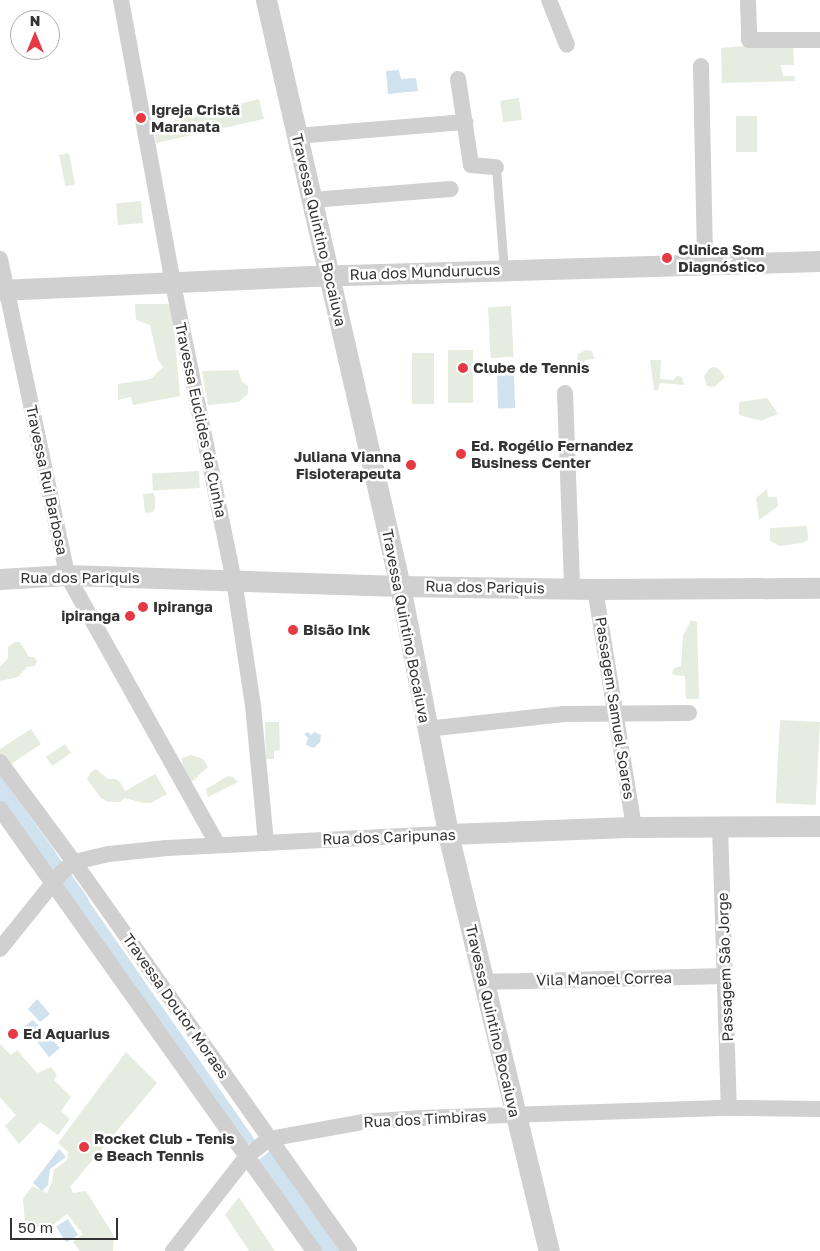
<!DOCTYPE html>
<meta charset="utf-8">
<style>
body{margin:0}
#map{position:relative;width:820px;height:1251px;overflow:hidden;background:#fff;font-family:"Golos Text",sans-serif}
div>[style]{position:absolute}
.green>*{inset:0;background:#e6ecdf;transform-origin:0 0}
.water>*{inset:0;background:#cfe2ee;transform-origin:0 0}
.canal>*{height:15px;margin:-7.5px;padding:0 7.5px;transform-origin:7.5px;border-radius:7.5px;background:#cfe2ee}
.service>*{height:9px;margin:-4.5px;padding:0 4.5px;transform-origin:4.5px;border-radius:4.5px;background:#d0d0d0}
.minor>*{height:16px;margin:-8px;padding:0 8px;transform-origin:8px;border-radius:8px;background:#d0d0d0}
.tertiary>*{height:21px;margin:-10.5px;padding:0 10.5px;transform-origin:10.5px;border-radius:10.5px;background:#d0d0d0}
.dots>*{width:14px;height:14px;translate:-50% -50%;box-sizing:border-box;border:2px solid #fff;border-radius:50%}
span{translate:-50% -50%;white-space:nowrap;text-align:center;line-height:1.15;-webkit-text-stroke:5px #fff;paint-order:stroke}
.poi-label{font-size:15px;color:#333;font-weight:700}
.left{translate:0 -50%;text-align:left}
.right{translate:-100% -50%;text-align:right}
.street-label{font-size:15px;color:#333}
.north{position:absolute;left:10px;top:10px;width:50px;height:50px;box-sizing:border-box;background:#fff;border:1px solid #adadad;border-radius:50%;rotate:0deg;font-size:14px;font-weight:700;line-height:20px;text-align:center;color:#333}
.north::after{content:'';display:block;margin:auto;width:18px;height:22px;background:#e63946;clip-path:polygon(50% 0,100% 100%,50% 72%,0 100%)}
.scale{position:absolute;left:10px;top:1218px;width:108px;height:22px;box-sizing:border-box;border:2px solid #333;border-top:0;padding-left:6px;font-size:15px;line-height:18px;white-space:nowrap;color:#333;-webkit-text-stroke:4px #fff;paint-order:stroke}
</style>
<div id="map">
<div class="green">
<div style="clip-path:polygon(793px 42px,794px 65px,781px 65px,783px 76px,794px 76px,795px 81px,722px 83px,721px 48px)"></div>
<div style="left:519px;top:98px;width:22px;height:19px;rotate:82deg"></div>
<div style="clip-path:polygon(259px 99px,264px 119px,156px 143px,154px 126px)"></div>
<div style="left:736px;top:116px;width:21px;height:36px"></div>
<div style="left:69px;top:153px;width:32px;height:10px;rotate:79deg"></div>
<div style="left:141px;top:201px;width:22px;height:25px;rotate:85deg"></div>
<div style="clip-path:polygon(135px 304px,172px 304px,180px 396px,133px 405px,131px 397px,118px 400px,118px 384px,151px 379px,163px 367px,158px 360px,150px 325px,136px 320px)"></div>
<div style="left:511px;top:306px;width:51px;height:23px;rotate:87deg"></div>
<div style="left:448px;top:350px;width:25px;height:53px"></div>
<div style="clip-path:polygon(586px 350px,592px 351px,594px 359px,585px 360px,582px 368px,576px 369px,578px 354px)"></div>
<div style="left:412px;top:353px;width:22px;height:51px"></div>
<div style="clip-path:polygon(650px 360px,661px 360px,660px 379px,673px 380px,677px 376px,682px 377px,684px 385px,660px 383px,658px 390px,654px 390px)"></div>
<div style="clip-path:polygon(715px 367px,719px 369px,725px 377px,714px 387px,707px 386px,704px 376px,710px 368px)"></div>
<div style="clip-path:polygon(238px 370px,242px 382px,248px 386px,248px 394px,238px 402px,208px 405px,202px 371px)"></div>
<div style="clip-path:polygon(767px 398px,778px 414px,761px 421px,739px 415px,739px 402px)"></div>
<div style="left:199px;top:471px;width:17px;height:47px;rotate:87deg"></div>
<div style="clip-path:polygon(767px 489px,768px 497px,777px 497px,778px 506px,759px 520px,756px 498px)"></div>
<div style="clip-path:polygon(153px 493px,155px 497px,155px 508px,153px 512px,145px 513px,143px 494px)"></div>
<div style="clip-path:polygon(807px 526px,808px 540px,802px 543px,780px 546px,770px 541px,770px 528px)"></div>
<div style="clip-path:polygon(691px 620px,697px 622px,699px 699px,686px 699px,685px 676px,673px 675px,672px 672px,674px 668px,681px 666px,683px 636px)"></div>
<div style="clip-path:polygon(15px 642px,20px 642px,29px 657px,34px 657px,37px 661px,35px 666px,27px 667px,18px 677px,0 681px,0 667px,8px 658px,8px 647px)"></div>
<div style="left:780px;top:720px;width:40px;height:83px;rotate:3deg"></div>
<div style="clip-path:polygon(265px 722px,279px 722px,280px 750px,274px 751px,274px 759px,266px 759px)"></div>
<div style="clip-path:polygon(31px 729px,41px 744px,8px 766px,0 754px,0 749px)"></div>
<div style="left:65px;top:744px;width:11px;height:23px;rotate:56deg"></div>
<div style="clip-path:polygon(191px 755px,203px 759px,208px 767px,194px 780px,189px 782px,183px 774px,182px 758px)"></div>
<div style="clip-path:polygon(96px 769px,108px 779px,115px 779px,120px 782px,125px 791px,155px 774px,167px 794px,151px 803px,144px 803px,125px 798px,120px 802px,108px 802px,101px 798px,87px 779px,91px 772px)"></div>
<div style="clip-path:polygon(228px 776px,233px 777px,238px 782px,208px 797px,206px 789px)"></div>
<div style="clip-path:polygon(0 1044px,11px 1055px,17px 1050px,37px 1073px,51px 1067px,57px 1075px,54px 1080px,71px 1097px,61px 1111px,70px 1119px,58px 1135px,40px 1122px,19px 1144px,5px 1126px,16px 1115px,0 1097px)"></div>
<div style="clip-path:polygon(126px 1052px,157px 1083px,70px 1187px,73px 1193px,86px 1191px,114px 1236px,113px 1251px,80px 1251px,73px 1242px,83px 1234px,67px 1214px,54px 1224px,44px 1223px,29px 1232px,25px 1223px,23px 1199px,32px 1186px,47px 1193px,52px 1182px,54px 1170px,67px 1160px,68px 1152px,58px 1143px)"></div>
<div style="clip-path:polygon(239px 1197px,275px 1251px,249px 1251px,225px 1215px)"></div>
</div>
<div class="water">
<div style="clip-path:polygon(399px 70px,401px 79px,416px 78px,418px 91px,388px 94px,386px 71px)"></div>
<div style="left:514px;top:375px;width:33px;height:17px;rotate:88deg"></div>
<div style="clip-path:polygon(308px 732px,311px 735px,314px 732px,321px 735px,320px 742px,314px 748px,306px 745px,308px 738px,304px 734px)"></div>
<div style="clip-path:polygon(0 775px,55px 851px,41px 863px,0 803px)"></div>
<div style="clip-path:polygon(74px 880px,255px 1140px,245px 1146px,62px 890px)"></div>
<div style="clip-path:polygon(37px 999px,50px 1014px,40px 1022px,28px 1009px)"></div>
<div style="clip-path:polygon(33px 1020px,60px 1048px,49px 1057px,25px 1026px)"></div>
<div style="clip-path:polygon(59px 1149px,66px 1157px,50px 1169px,48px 1185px,42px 1191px,33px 1183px)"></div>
<div style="clip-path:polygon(271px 1150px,341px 1251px,321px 1251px,256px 1162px)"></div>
<div style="left:68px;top:1219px;width:19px;height:14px;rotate:58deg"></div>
</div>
<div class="canal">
<div style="left:37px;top:840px;width:75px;rotate:54.2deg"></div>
</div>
<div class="service">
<div style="left:496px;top:167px;width:103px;rotate:85.6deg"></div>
</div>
<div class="minor">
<div style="left:121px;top:0;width:289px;rotate:79.6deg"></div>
<div style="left:173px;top:284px;width:302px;rotate:78.4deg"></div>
<div style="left:234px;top:580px;width:126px;rotate:81.4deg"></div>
<div style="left:253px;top:705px;width:138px;rotate:84.6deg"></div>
<div style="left:549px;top:0;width:48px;rotate:68.2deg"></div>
<div style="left:748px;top:2px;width:38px;rotate:88deg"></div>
<div style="left:749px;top:40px;width:71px"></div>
<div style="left:701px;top:66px;width:199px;rotate:88.8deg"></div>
<div style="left:458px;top:79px;width:87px;rotate:81.4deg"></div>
<div style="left:471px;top:165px;width:25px;rotate:5deg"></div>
<div style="left:297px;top:136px;width:169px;rotate:-4.8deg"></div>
<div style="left:312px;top:200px;width:139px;rotate:-4.5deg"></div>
<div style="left:0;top:259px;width:323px;rotate:78deg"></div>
<div style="left:67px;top:575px;width:309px;rotate:60.8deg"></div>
<div style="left:565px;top:393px;width:195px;rotate:87.9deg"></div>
<div style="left:595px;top:589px;width:241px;rotate:80.7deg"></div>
<div style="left:426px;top:729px;width:139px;rotate:-6.2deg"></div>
<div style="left:564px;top:714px;width:125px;rotate:-0.5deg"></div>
<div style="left:0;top:762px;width:124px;rotate:53.5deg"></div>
<div style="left:74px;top:862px;width:476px;rotate:54.7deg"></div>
<div style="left:0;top:809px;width:542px;rotate:54.61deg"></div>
<div style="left:720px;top:827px;width:281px;rotate:88.2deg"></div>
<div style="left:0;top:949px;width:97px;rotate:-51.2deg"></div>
<div style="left:61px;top:873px;width:17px;rotate:-40deg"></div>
<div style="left:74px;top:862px;width:36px;rotate:-13deg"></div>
<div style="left:109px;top:854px;width:58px;rotate:-5.9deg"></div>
<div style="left:167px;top:848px;width:281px;rotate:-2.9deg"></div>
<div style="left:483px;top:982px;width:242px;rotate:-1.4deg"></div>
<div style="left:173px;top:1251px;width:120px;rotate:-52.1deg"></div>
<div style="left:247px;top:1156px;width:28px;rotate:-38deg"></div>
<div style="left:269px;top:1139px;width:96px;rotate:-10.3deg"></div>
<div style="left:363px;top:1122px;width:58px;rotate:-3.9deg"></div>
<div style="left:421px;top:1118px;width:308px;rotate:-1.9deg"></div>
<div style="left:729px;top:1108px;width:91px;rotate:0.6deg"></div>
</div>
<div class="tertiary">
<div style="left:266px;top:0;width:601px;rotate:77.12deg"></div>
<div style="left:400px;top:586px;width:253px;rotate:79deg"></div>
<div style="left:448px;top:834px;width:429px;rotate:76.4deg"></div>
<div style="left:0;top:290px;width:311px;rotate:-2.6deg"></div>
<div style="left:311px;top:276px;width:509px;rotate:-1.69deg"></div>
<div style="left:0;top:579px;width:67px;rotate:-3.4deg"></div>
<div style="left:67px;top:575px;width:333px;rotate:1.9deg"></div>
<div style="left:400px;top:586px;width:195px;rotate:0.9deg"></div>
<div style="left:595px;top:589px;width:225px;rotate:-0.3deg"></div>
<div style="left:448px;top:834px;width:186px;rotate:-2.2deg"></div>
<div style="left:634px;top:827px;width:186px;rotate:-0.3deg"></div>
</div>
<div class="dots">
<div style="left:141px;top:118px;background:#e63946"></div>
<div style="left:667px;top:258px;background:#e63946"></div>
<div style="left:463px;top:368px;background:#e63946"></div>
<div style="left:461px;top:454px;background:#e63946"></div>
<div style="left:411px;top:465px;background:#e63946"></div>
<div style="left:143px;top:607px;background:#e63946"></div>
<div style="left:130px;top:616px;background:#e63946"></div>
<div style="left:293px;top:630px;background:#e63946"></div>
<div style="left:13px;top:1034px;background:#e63946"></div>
<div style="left:84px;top:1147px;background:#e63946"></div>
</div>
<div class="poi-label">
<span class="left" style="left:151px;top:118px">Igreja Cristã<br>Maranata</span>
<span class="left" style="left:678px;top:258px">Clinica Som<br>Diagnóstico</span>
<span class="left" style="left:473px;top:368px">Clube de Tennis</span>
<span class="left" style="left:471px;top:454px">Ed. Rogélio Fernandez<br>Business Center</span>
<span class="right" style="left:401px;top:465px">Juliana Vianna<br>Fisioterapeuta</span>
<span class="left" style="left:153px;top:607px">Ipiranga</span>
<span class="right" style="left:120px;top:616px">ipiranga</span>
<span class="left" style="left:303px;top:630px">Bisão Ink</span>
<span class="left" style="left:23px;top:1034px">Ed Aquarius</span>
<span class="left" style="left:94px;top:1147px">Rocket Club - Tenis<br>e Beach Tennis</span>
</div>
<div class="street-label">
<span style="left:319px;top:230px;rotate:77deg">Travessa Quintino Bocaiuva</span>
<span style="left:425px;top:272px;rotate:-2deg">Rua dos Mundurucus</span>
<span style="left:201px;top:420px;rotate:78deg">Travessa Euclides da Cunha</span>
<span style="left:47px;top:480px;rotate:78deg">Travessa Rui Barbosa</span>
<span style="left:80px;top:578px">Rua dos Pariquis</span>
<span style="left:485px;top:587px;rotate:1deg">Rua dos Pariquis</span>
<span style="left:406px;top:626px;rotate:79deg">Travessa Quintino Bocaiuva</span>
<span style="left:615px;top:708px;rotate:81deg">Passagem Samuel Soares</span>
<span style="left:389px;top:837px;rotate:-2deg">Rua dos Caripunas</span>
<span style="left:725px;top:967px;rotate:-92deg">Passagem São Jorge</span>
<span style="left:604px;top:979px;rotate:-1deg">Vila Manoel Correa</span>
<span style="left:176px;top:1006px;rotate:55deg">Travessa Doutor Moraes</span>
<span style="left:493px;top:1021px;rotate:77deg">Travessa Quintino Bocaiuva</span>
<span style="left:425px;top:1119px;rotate:-3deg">Rua dos Timbiras</span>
</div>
<div class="north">N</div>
<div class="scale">50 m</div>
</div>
